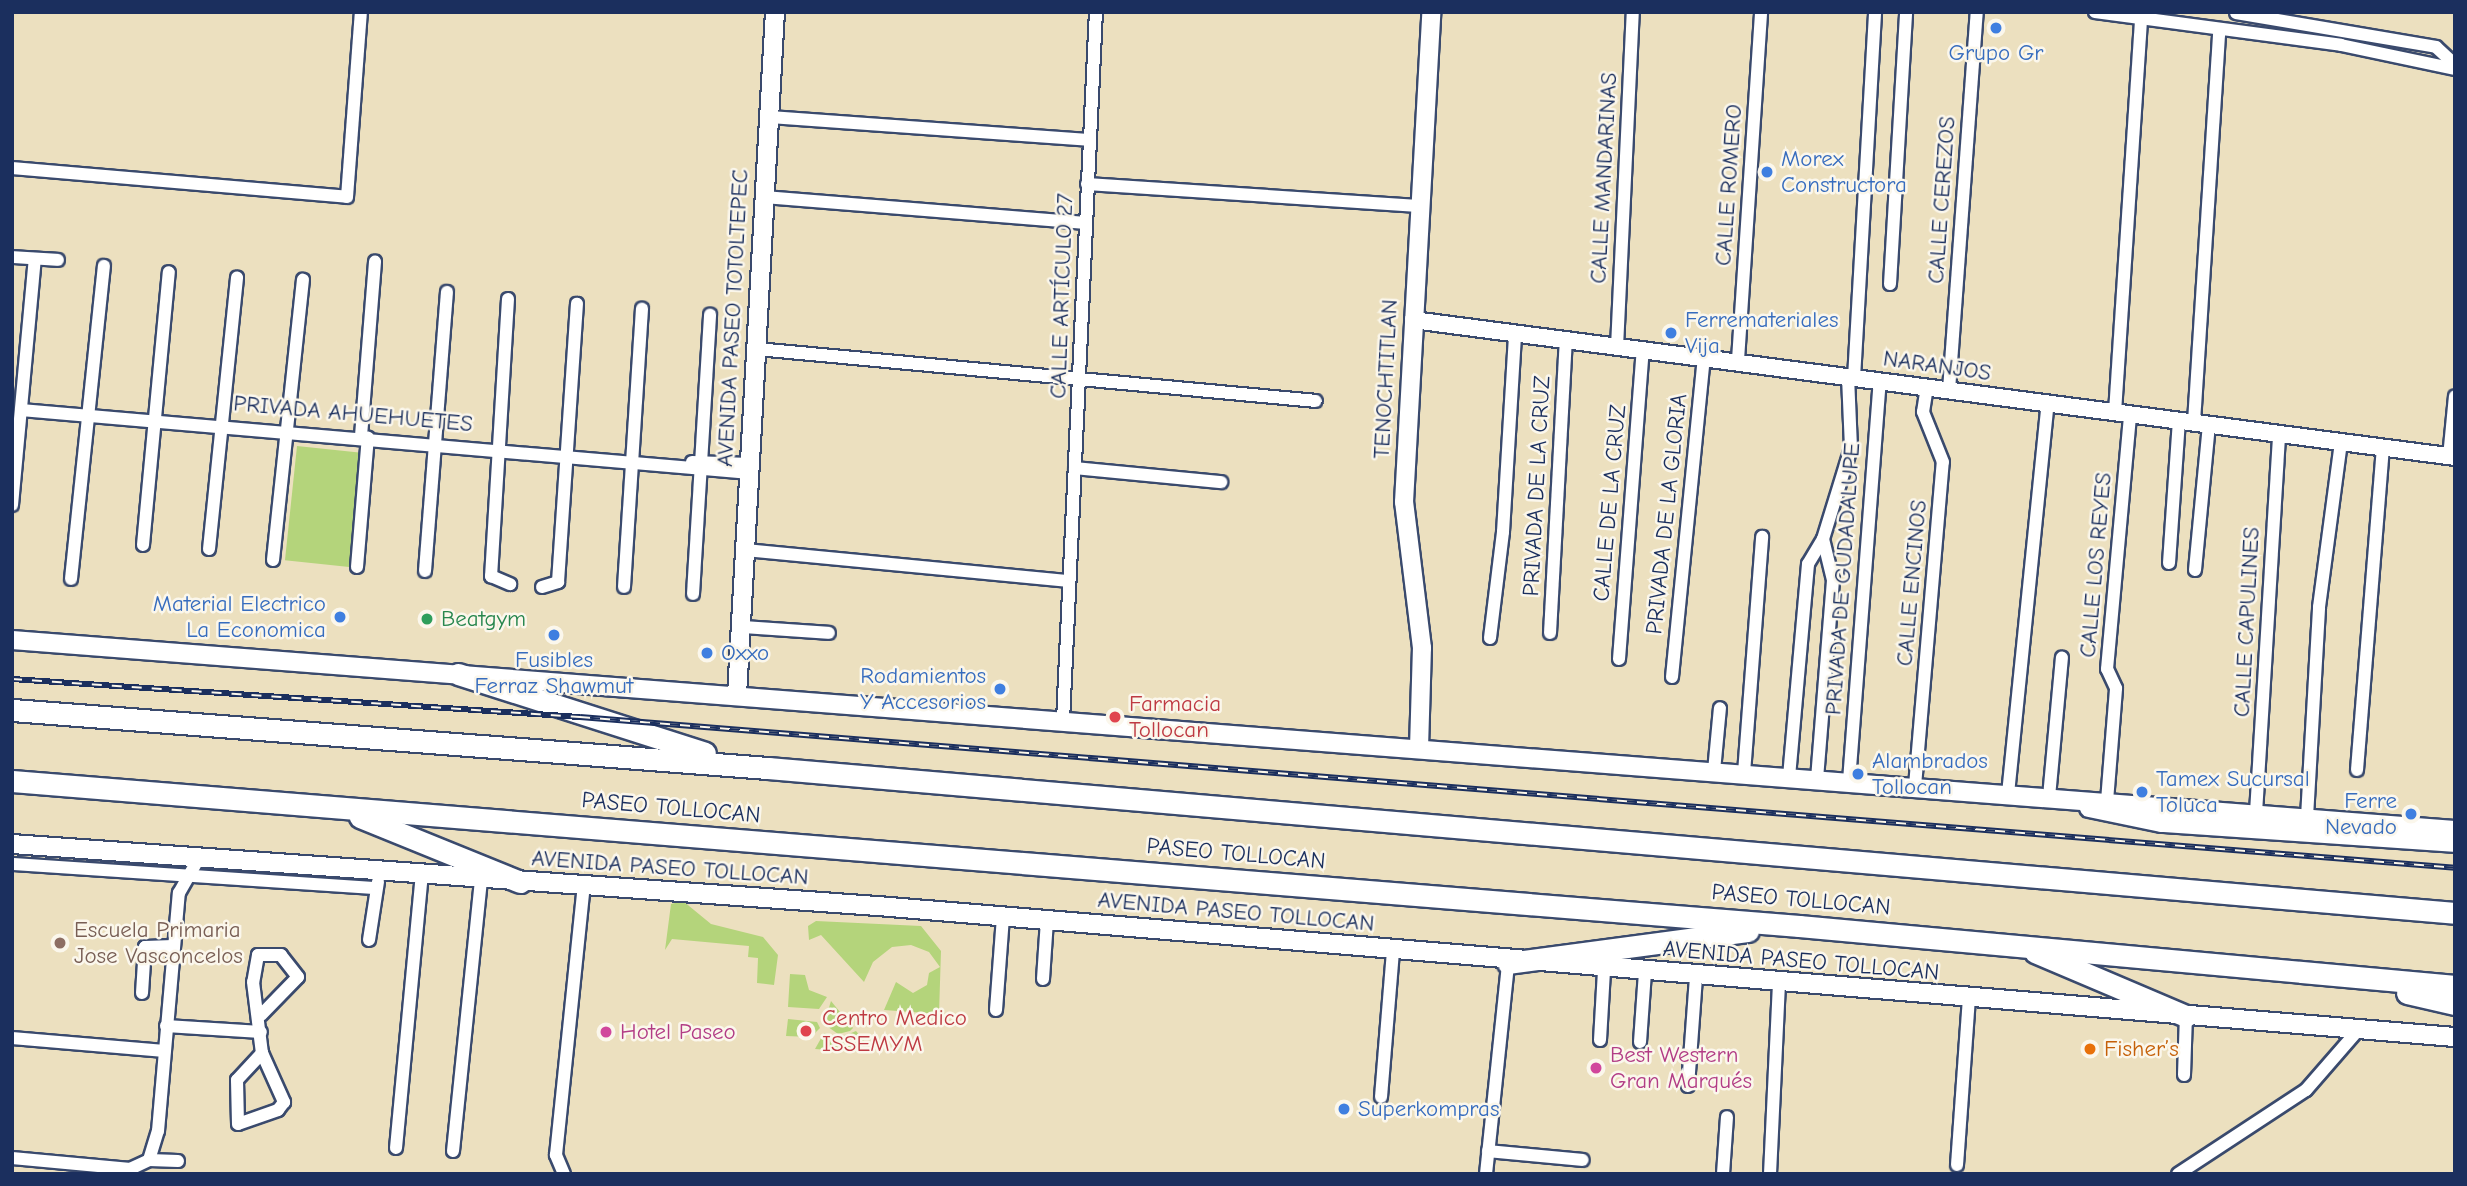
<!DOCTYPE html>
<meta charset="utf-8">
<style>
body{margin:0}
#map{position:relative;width:2467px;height:1186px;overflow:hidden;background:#ece0bf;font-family:"Comic Neue",sans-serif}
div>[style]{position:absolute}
.green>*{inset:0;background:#b4d47b;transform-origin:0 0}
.roads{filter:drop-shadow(2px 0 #3a4a6d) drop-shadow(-2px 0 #3a4a6d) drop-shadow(0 2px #3a4a6d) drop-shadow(0 -2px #3a4a6d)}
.minor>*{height:12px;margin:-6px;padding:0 6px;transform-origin:6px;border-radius:6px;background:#fff}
.tertiary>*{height:16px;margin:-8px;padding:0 8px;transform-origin:8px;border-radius:8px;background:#fff}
.secondary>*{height:18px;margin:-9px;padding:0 9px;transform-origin:9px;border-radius:9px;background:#fff}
.trunk>*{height:21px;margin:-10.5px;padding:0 10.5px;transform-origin:10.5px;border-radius:10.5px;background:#fff}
.rail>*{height:6px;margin-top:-3px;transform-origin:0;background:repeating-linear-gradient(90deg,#fbf7ec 0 10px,#1b2f5e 0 20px);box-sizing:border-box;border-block:2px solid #1b2f5e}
.dots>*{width:19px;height:19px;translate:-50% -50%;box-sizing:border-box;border:4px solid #fbf7ec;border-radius:50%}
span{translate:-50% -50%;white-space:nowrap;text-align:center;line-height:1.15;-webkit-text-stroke:5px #fbf7ec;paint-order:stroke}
.shop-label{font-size:23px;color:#366cbe}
.left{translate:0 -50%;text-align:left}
.right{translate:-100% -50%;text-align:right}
.street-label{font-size:23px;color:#1b2f5e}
.leisure-label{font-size:23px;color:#27864d}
.health-label{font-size:23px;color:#be3a42}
.education-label{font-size:23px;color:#785e54}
.hotel-label{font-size:23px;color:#b23c85}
.food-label{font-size:23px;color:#c56008}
.frame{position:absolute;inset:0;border:14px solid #1b2f5e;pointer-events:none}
</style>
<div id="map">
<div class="green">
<div style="left:297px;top:446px;width:67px;height:115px;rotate:6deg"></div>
<div style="clip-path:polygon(683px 901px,711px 924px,763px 937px,778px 955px,774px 985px,757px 983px,758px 958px,748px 957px,749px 946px,672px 939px,665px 950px,671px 904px)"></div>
<div style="clip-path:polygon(816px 921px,921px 926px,941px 951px,939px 1014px,884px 1010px,896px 982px,913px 993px,927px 985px,929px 973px,940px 967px,929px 952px,911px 945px,892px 947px,873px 962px,864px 982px,821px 935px,809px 940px,808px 926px)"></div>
<div style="clip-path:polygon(790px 974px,805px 975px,809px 990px,827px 997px,819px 1009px,788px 1007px)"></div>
<div style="clip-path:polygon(831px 1001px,853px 1028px,850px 1031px,838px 1034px,824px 1024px)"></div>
<div style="clip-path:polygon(788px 1019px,817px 1022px,820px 1028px,811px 1037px,786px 1036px)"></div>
<div style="clip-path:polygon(856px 1031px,866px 1043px,855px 1052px,815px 1049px,824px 1033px,839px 1038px)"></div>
</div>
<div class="roads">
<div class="minor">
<div style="left:2095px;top:12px;width:248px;rotate:7.6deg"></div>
<div style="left:2341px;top:45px;width:116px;rotate:11.9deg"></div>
<div style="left:2236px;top:13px;width:203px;rotate:9.6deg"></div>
<div style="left:2436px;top:47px;width:26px;rotate:43deg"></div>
<div style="left:769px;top:117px;width:321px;rotate:4.1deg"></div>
<div style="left:12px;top:168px;width:336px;rotate:4.9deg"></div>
<div style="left:347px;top:197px;width:186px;rotate:-85.7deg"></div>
<div style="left:1087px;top:184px;width:332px;rotate:3.8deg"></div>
<div style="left:764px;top:197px;width:323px;rotate:4.6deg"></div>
<div style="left:12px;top:257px;width:46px;rotate:3.7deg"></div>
<div style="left:1890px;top:284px;width:272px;rotate:-86.6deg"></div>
<div style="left:508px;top:299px;width:278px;rotate:93.5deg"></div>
<div style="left:491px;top:576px;width:21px;rotate:23deg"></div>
<div style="left:1617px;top:347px;width:335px;rotate:-87.3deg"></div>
<div style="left:757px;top:349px;width:561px;rotate:5.31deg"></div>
<div style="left:1738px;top:360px;width:349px;rotate:-86.2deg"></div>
<div style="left:1854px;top:378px;width:367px;rotate:-86.7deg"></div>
<div style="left:1949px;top:390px;width:379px;rotate:-85.8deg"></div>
<div style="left:21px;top:410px;width:732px;rotate:4.94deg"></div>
<div style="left:2115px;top:412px;width:394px;rotate:-86.2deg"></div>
<div style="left:2194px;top:422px;width:392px;rotate:-86.3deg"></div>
<div style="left:361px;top:436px;width:175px;rotate:-85.4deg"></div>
<div style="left:2449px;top:457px;width:61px;rotate:-84.4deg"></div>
<div style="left:692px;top:462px;width:58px;rotate:2deg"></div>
<div style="left:1075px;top:468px;width:147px;rotate:5.5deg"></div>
<div style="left:12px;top:505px;width:247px;rotate:-84.7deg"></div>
<div style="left:143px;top:545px;width:274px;rotate:-84.6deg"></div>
<div style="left:209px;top:549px;width:273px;rotate:-84.1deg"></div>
<div style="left:746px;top:550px;width:324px;rotate:5.5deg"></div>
<div style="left:273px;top:560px;width:282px;rotate:-83.9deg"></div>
<div style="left:2169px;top:563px;width:142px;rotate:-86deg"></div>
<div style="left:357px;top:567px;width:130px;rotate:-85.2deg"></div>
<div style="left:2195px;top:570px;width:147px;rotate:-84.5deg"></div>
<div style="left:425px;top:571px;width:280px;rotate:-85.5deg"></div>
<div style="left:71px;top:579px;width:315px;rotate:-84deg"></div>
<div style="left:542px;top:587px;width:17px;rotate:-17deg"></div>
<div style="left:558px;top:582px;width:279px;rotate:-86.1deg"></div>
<div style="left:624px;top:587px;width:279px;rotate:-86.3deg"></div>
<div style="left:693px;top:594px;width:280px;rotate:-86.5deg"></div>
<div style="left:742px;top:627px;width:87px;rotate:3.9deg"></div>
<div style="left:1550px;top:633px;width:292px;rotate:-86.9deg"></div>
<div style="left:1490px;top:638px;width:107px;rotate:-83deg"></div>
<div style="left:1503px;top:532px;width:199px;rotate:-86.5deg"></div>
<div style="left:1619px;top:659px;width:310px;rotate:-85.6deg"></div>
<div style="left:1672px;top:677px;width:322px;rotate:-84.3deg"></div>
<div style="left:1063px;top:721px;width:710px;rotate:-87.34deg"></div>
<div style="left:2357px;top:770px;width:322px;rotate:-85.4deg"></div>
<div style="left:1714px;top:771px;width:63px;rotate:-84.6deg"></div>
<div style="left:1744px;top:773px;width:237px;rotate:-85.6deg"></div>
<div style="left:1789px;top:777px;width:214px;rotate:-84.9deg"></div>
<div style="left:1808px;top:564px;width:29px;rotate:-59deg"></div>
<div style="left:1823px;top:539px;width:95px;rotate:-72.9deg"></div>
<div style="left:1851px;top:448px;width:71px;rotate:-92.4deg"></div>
<div style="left:1817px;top:779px;width:200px;rotate:-85.4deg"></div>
<div style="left:1833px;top:580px;width:42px;rotate:-103.7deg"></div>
<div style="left:1849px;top:781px;width:401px;rotate:-85.6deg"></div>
<div style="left:1915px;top:786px;width:325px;rotate:-85.1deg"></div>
<div style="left:1943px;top:462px;width:54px;rotate:-111.8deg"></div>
<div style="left:1923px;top:412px;width:25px;rotate:-81deg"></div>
<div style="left:2008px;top:794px;width:393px;rotate:-84.2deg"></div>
<div style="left:2049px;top:797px;width:140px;rotate:-84.7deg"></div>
<div style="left:2107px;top:801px;width:113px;rotate:-85.4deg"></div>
<div style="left:2116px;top:688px;width:21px;rotate:-115deg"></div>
<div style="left:2107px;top:669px;width:256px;rotate:-84.8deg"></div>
<div style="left:2256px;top:813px;width:380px;rotate:-86.5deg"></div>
<div style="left:2307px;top:817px;width:210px;rotate:-86.7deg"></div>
<div style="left:2319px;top:607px;width:166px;rotate:-82.4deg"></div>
<div style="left:12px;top:864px;width:364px;rotate:3.8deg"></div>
<div style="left:369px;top:940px;width:59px;rotate:-81.2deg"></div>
<div style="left:1043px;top:979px;width:58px;rotate:-86.1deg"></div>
<div style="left:142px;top:993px;width:46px;rotate:-86.3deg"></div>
<div style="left:145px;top:947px;width:28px;rotate:-2deg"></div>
<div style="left:996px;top:1010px;width:93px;rotate:-85.7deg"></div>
<div style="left:261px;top:1015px;width:53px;rotate:-45.8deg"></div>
<div style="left:298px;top:977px;width:28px;rotate:-128deg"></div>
<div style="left:281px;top:955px;width:23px;rotate:180deg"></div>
<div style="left:258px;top:955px;width:27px;rotate:100deg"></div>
<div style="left:253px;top:982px;width:72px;rotate:82.8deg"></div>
<div style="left:262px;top:1053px;width:54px;rotate:65.8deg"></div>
<div style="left:284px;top:1102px;width:10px;rotate:127deg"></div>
<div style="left:278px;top:1110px;width:42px;rotate:160.7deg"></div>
<div style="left:238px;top:1124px;width:44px;rotate:-91.3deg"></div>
<div style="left:237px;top:1080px;width:37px;rotate:-47deg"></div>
<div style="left:166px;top:1026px;width:95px;rotate:3.6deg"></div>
<div style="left:12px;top:1038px;width:153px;rotate:4.9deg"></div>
<div style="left:1600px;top:1040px;width:70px;rotate:-86.7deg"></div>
<div style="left:1640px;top:1042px;width:69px;rotate:-85.9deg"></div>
<div style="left:2184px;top:1075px;width:59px;rotate:-88.1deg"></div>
<div style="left:1688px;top:1086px;width:109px;rotate:-85.8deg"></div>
<div style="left:1381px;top:1097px;width:147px;rotate:-85.3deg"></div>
<div style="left:396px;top:1148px;width:274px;rotate:-84.6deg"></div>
<div style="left:453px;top:1151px;width:273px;rotate:-84.1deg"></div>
<div style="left:1488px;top:1151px;width:95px;rotate:5.4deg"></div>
<div style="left:12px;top:1158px;width:119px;rotate:5.3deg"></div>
<div style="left:130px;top:1169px;width:21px;rotate:-25deg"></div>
<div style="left:149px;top:1160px;width:30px;rotate:-73deg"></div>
<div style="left:158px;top:1131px;width:239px;rotate:-85deg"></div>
<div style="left:179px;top:893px;width:40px;rotate:-60.3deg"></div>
<div style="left:149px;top:1160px;width:29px;rotate:2deg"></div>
<div style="left:1957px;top:1165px;width:166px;rotate:-85.9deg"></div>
<div style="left:564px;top:1174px;width:21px;rotate:-113deg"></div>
<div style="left:556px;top:1155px;width:270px;rotate:-84.1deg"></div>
<div style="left:1486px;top:1174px;width:212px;rotate:-84deg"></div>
<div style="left:1723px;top:1174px;width:57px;rotate:-86deg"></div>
<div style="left:1770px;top:1174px;width:190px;rotate:-87.3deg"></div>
<div style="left:2178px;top:1174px;width:153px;rotate:-33.3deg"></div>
<div style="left:2306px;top:1090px;width:81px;rotate:-49deg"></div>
</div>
<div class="tertiary">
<div style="left:1413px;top:320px;width:1051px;rotate:7.49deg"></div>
</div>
<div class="secondary">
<div style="left:12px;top:640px;width:2450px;rotate:4.45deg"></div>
<div style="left:737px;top:695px;width:684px;rotate:-86.82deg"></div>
<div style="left:1419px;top:748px;width:100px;rotate:-88.3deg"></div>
<div style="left:1422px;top:648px;width:147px;rotate:-97deg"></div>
<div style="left:1404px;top:502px;width:491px;rotate:-86.8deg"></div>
<div style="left:2089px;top:808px;width:75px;rotate:11.6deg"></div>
<div style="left:2162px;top:823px;width:294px;rotate:3.9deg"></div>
<div style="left:12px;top:844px;width:880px;rotate:4.1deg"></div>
<div style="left:890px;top:907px;width:1570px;rotate:4.75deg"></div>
</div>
<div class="trunk">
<div style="left:458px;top:674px;width:259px;rotate:17.7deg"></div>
<div style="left:12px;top:710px;width:758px;rotate:4.39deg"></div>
<div style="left:768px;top:768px;width:1693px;rotate:4.91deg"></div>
<div style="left:12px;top:781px;width:1793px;rotate:4.64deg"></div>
<div style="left:1799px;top:926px;width:659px;rotate:5.23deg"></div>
<div style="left:360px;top:817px;width:173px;rotate:22.1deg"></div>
<div style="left:2035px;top:952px;width:164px;rotate:23deg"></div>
<div style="left:1508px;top:963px;width:242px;rotate:-7.6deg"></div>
<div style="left:2407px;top:993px;width:49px;rotate:12.9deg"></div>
</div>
</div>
<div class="rail">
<div style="left:12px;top:679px;width:569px;rotate:3.83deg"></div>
<div style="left:580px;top:717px;width:1881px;rotate:4.6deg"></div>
</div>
<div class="dots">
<div style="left:1996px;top:28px;background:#3f7fe0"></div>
<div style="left:1767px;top:172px;background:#3f7fe0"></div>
<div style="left:1671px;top:333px;background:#3f7fe0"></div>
<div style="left:340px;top:617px;background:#3f7fe0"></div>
<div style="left:427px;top:619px;background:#2e9e5b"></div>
<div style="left:554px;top:635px;background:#3f7fe0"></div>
<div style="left:707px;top:653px;background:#3f7fe0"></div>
<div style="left:1000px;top:689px;background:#3f7fe0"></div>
<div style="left:1115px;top:717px;background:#e0444e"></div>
<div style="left:1858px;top:774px;background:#3f7fe0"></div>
<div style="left:2142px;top:792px;background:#3f7fe0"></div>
<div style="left:2411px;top:814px;background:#3f7fe0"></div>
<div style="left:60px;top:943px;background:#8d6e63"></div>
<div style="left:806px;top:1031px;background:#e0444e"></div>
<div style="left:606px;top:1032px;background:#d1479c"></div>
<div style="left:2090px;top:1049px;background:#e8710a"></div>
<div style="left:1596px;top:1068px;background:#d1479c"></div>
<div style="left:1344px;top:1109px;background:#3f7fe0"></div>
</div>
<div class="shop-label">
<span style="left:1996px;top:53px">Grupo Gr</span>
<span class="left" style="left:1781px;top:172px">Morex<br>Constructora</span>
<span class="left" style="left:1685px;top:333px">Ferremateriales<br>Vija</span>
<span class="right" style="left:326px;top:617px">Material Electrico<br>La Economica</span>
<span class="left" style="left:721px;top:653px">Oxxo</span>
<span style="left:554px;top:673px">Fusibles<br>Ferraz Shawmut</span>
<span class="right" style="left:986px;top:689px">Rodamientos<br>Y Accesorios</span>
<span class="left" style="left:1872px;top:774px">Alambrados<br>Tollocan</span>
<span class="left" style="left:2156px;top:792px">Tamex Sucursal<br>Toluca</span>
<span class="right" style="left:2397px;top:814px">Ferre<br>Nevado</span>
<span class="left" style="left:1358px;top:1109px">Superkompras</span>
</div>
<div class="street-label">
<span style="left:1604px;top:178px;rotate:-87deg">CALLE MANDARINAS</span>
<span style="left:1729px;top:185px;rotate:-86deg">CALLE ROMERO</span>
<span style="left:1942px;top:200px;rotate:-86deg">CALLE CEREZOS</span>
<span style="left:1062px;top:296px;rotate:-88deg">CALLE ARTÍCULO 27</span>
<span style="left:733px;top:318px;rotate:-87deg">AVENIDA PASEO TOTOLTEPEC</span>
<span style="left:1937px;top:366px;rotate:8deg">NARANJOS</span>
<span style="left:1386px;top:379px;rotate:-87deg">TENOCHTITLAN</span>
<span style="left:353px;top:414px;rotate:5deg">PRIVADA AHUEHUETES</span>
<span style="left:1537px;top:486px;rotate:-87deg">PRIVADA DE LA CRUZ</span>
<span style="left:1610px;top:503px;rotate:-85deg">CALLE DE LA CRUZ</span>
<span style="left:1667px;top:514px;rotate:-84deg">PRIVADA DE LA GLORIA</span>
<span style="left:2096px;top:565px;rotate:-85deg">CALLE LOS REYES</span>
<span style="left:1843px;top:579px;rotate:-86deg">PRIVADA DE GUDADALUPE</span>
<span style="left:1912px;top:583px;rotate:-85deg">CALLE ENCINOS</span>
<span style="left:2247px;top:622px;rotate:-87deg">CALLE CAPULINES</span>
<span style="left:671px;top:808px;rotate:5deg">PASEO TOLLOCAN</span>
<span style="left:1236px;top:854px;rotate:5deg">PASEO TOLLOCAN</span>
<span style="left:670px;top:868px;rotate:4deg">AVENIDA PASEO TOLLOCAN</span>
<span style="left:1801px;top:900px;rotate:5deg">PASEO TOLLOCAN</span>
<span style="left:1236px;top:912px;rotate:5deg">AVENIDA PASEO TOLLOCAN</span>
<span style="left:1801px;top:961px;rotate:5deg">AVENIDA PASEO TOLLOCAN</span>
</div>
<div class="leisure-label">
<span class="left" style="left:441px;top:619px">Beatgym</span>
</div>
<div class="health-label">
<span class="left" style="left:1129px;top:717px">Farmacia<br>Tollocan</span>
<span class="left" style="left:822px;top:1031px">Centro Medico<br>ISSEMYM</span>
</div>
<div class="education-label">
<span class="left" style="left:74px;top:943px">Escuela Primaria<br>Jose Vasconcelos</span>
</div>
<div class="hotel-label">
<span class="left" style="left:620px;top:1032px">Hotel Paseo</span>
<span class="left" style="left:1610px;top:1068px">Best Western<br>Gran Marqués</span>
</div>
<div class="food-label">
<span class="left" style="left:2104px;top:1049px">Fisher’s</span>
</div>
<div class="frame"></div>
</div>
